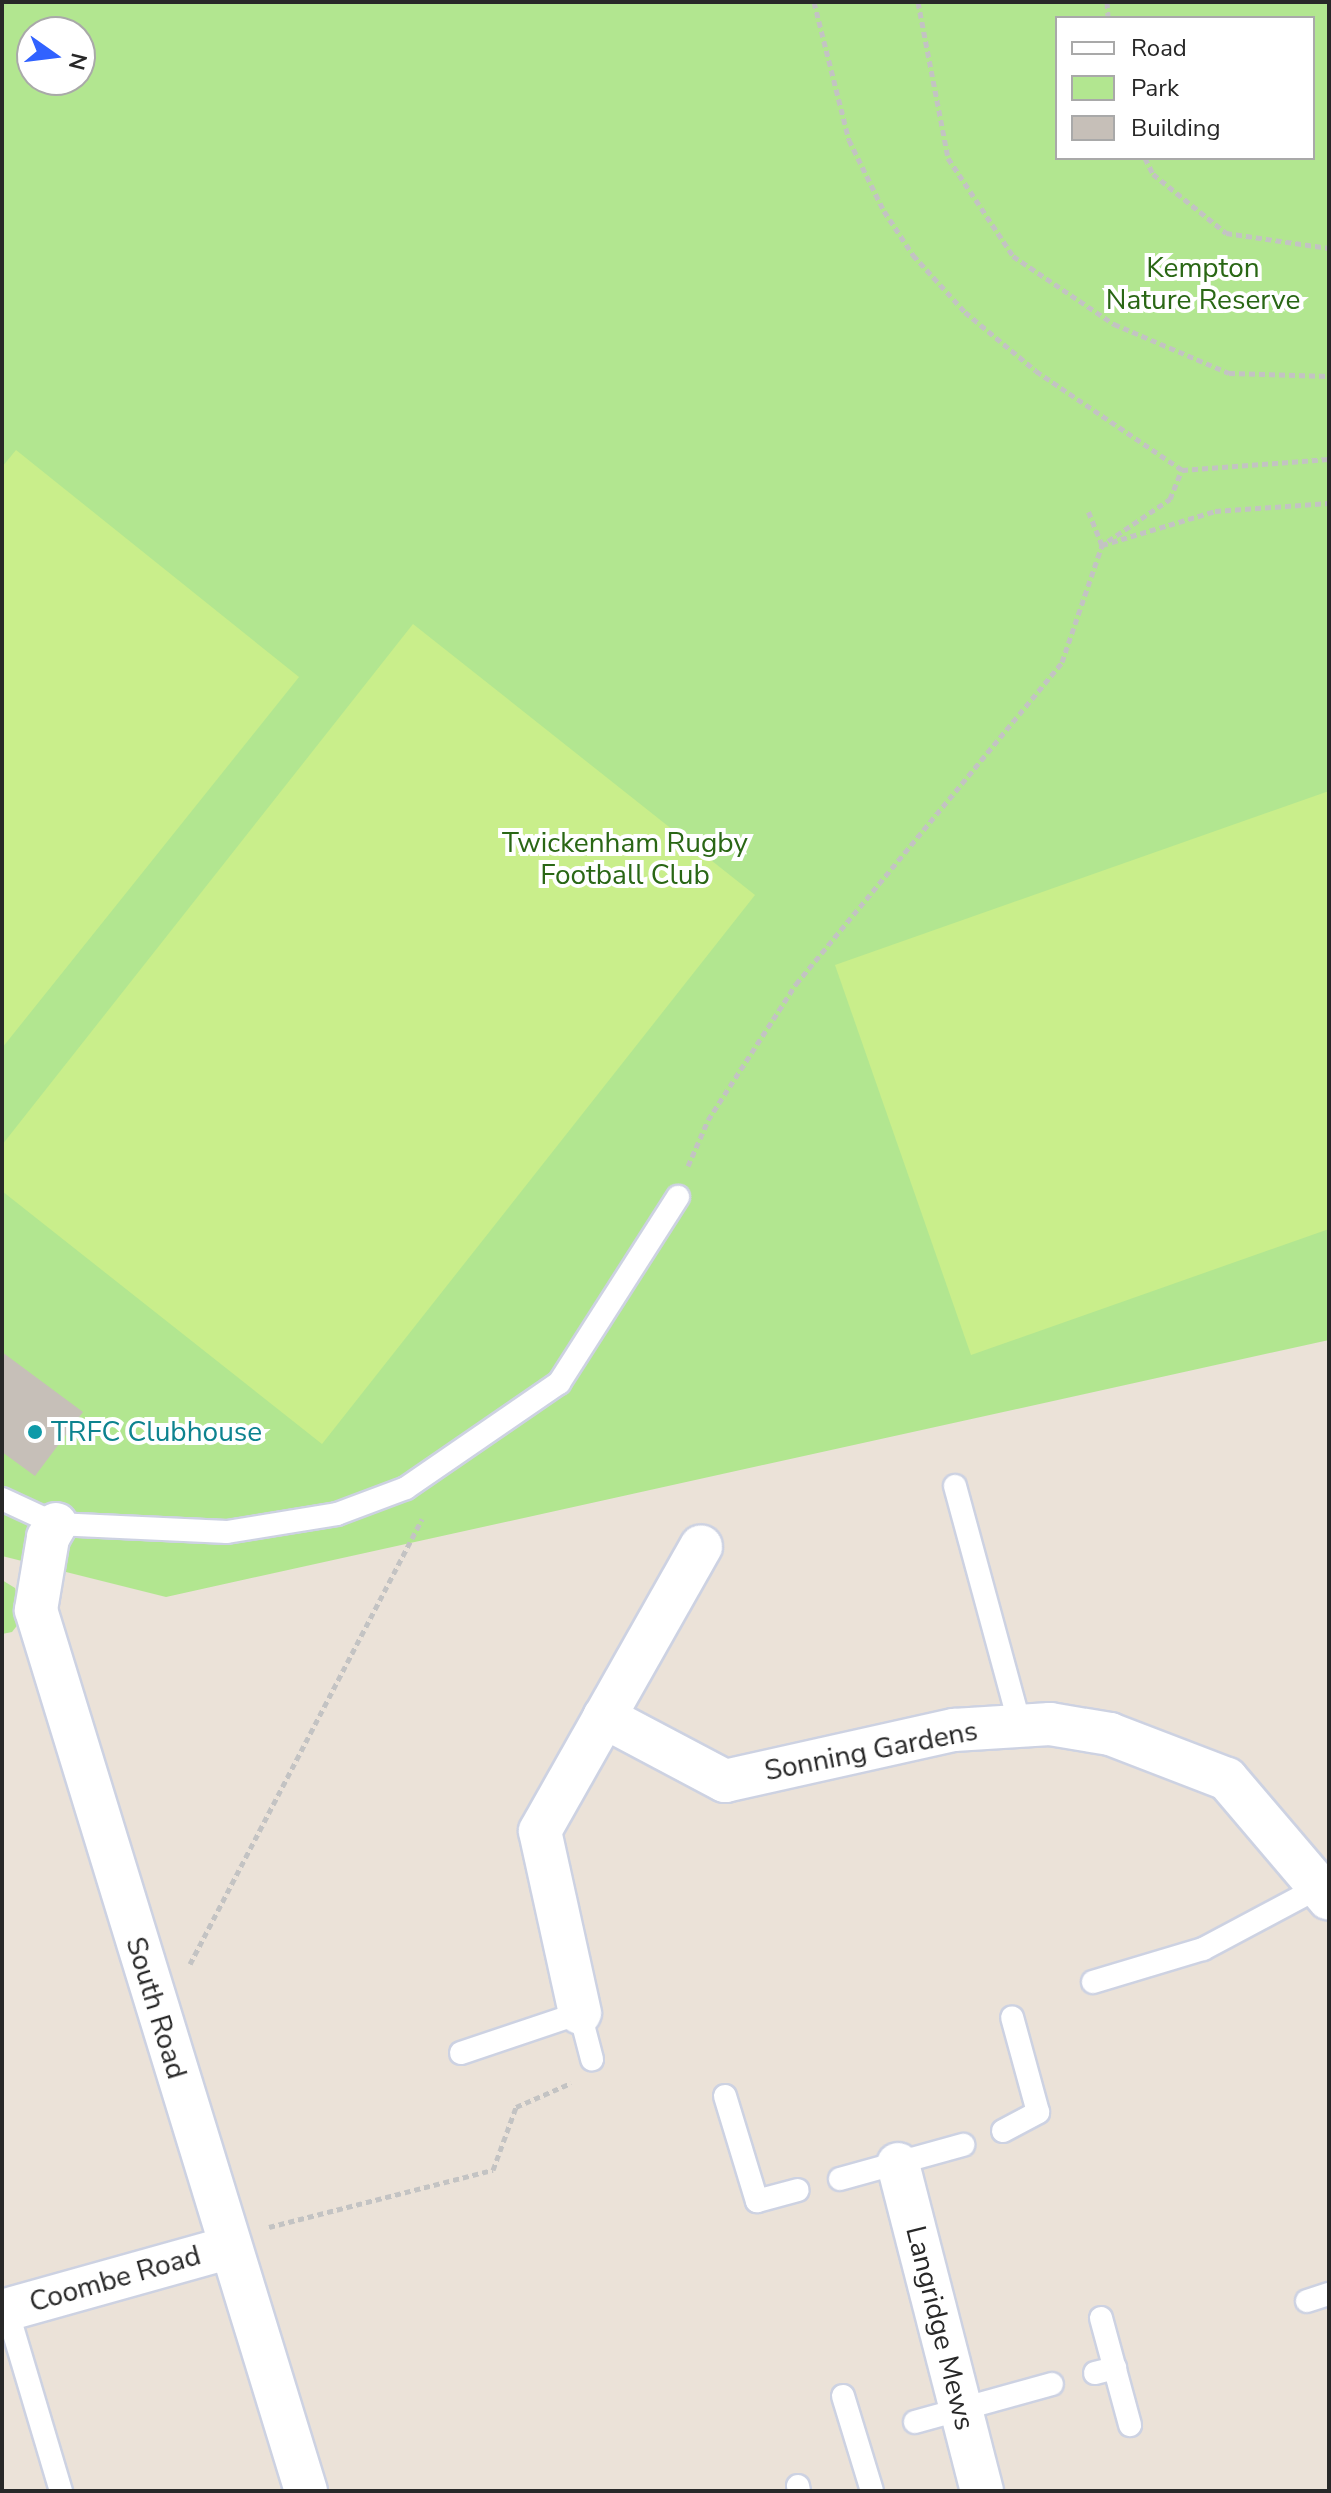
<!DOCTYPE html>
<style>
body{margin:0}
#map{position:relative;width:1331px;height:2493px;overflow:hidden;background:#ebe2d8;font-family:"Nunito Sans",sans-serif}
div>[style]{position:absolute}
.green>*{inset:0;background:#b2e690}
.pitch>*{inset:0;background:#c9ee8b}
.building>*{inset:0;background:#c6bfb8}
.path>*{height:5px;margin-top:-2.5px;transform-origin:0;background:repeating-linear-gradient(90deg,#c3c3c3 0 6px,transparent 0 10px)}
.roads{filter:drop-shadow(2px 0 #cdd2e2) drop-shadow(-2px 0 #cdd2e2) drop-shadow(0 2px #cdd2e2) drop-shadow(0 -2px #cdd2e2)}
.service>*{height:22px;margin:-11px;padding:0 11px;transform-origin:11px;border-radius:11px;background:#fff}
.minor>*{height:42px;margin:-21px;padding:0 21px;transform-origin:21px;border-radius:21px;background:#fff}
.dots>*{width:22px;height:22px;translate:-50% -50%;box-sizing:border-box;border:4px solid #fff;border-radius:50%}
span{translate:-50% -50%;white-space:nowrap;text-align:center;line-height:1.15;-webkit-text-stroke:8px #fff;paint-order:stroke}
.park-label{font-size:28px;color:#2a6715}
.culture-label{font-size:28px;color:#0d838f}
.left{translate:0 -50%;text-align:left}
.street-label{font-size:28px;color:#282828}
.frame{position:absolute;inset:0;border:4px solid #282828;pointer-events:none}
.legend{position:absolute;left:1055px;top:16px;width:260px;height:144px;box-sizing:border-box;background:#fff;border:2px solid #a9a9a9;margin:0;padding:10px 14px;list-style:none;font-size:24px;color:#282828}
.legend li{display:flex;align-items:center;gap:16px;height:40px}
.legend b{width:40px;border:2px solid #a9a9a9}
.north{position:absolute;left:16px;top:16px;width:80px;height:80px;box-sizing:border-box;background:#fff;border:2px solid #a9a9a9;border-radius:50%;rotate:104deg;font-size:22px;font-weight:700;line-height:32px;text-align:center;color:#282828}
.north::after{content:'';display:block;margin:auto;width:28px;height:36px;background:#3162ff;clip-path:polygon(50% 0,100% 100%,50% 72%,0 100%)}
</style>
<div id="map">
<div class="green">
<div style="clip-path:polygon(evenodd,2px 2px,1329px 2px,1329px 1340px,166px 1597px,2px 1556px,2px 2px,1057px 18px,1313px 18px,1313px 158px,1057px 158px,1057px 18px,2px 2px,32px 32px,80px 32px,80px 80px,32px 80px,32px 32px)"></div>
<div style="clip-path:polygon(2px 1580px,15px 1588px,23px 1618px,12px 1632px,2px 1634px)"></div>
</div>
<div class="pitch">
<div style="clip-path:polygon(16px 450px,299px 677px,2px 1048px,2px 467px)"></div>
<div style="clip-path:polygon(413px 624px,755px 895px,322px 1444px,2px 1191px,2px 1145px)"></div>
<div style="clip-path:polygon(1329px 791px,1329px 1229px,971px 1355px,835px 965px)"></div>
</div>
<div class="building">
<div style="clip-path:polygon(2px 1352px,83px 1412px,35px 1476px,2px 1452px)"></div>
</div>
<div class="path">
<div style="left:814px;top:2px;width:142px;rotate:75.8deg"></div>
<div style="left:849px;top:140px;width:79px;rotate:63.8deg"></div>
<div style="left:884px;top:211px;width:53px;rotate:56.6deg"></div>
<div style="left:913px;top:255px;width:77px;rotate:47.6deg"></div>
<div style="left:965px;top:312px;width:92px;rotate:39.7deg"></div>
<div style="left:1036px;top:371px;width:176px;rotate:34.1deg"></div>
<div style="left:1182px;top:470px;width:147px;rotate:-4.3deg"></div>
<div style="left:918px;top:2px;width:159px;rotate:79.1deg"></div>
<div style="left:948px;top:158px;width:118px;rotate:56.4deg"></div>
<div style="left:1013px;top:256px;width:122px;rotate:34deg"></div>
<div style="left:1114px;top:324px;width:125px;rotate:23.1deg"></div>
<div style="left:1229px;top:373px;width:100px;rotate:1.7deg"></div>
<div style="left:1107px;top:2px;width:16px;rotate:86deg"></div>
<div style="left:1145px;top:158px;width:18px;rotate:63deg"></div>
<div style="left:1153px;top:174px;width:94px;rotate:38.9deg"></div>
<div style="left:1226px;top:233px;width:104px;rotate:8.3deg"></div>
<div style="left:1108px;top:541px;width:75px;rotate:-34.1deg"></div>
<div style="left:1170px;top:499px;width:31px;rotate:-68deg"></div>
<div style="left:1102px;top:545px;width:118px;rotate:-16.7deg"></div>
<div style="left:1215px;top:511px;width:114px;rotate:-4deg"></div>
<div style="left:688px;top:1166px;width:50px;rotate:-66.5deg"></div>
<div style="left:708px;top:1120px;width:162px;rotate:-57.1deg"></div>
<div style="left:796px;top:984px;width:418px;rotate:-50.4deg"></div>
<div style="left:1062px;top:662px;width:124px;rotate:-71.1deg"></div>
<div style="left:1102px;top:545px;width:38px;rotate:-112deg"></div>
<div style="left:190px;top:1964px;width:502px;rotate:-62.46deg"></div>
<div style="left:269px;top:2227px;width:231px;rotate:-14.3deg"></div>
<div style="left:493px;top:2170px;width:67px;rotate:-69.9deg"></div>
<div style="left:516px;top:2107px;width:60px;rotate:-23.6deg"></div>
</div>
<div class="roads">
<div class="service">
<div style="left:955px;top:1486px;width:249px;rotate:74.8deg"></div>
<div style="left:2px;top:1499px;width:60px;rotate:24.8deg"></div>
<div style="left:56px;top:1524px;width:171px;rotate:2.7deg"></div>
<div style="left:227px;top:1532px;width:111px;rotate:-9.3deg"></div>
<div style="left:337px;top:1514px;width:74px;rotate:-20.6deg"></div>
<div style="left:406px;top:1488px;width:186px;rotate:-34.5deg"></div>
<div style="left:559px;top:1383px;width:221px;rotate:-57.4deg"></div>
<div style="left:1093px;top:1982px;width:115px;rotate:-16.7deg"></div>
<div style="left:1203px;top:1949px;width:138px;rotate:-28deg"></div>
<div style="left:461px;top:2053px;width:126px;rotate:-18.6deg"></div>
<div style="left:580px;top:2013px;width:48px;rotate:75.4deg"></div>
<div style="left:725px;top:2096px;width:110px;rotate:73.1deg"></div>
<div style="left:757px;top:2201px;width:42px;rotate:-15deg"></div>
<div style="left:1003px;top:2131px;width:40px;rotate:-28deg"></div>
<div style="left:1038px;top:2112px;width:98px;rotate:-105.3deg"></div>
<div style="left:840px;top:2179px;width:128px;rotate:-15.5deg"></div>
<div style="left:1307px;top:2301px;width:23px;rotate:-18deg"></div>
<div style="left:7px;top:2310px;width:189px;rotate:73.4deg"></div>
<div style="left:1101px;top:2318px;width:111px;rotate:74.8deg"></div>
<div style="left:1095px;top:2373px;width:21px;rotate:-14deg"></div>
<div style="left:843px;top:2396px;width:99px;rotate:73deg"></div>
<div style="left:915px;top:2422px;width:142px;rotate:-15.5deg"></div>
<div style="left:798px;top:2486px;width:5px;rotate:79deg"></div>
</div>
<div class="minor">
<div style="left:56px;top:1524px;width:16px;rotate:120deg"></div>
<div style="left:48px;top:1538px;width:73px;rotate:99.5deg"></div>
<div style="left:36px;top:1610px;width:921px;rotate:72.96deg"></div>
<div style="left:604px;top:1717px;width:137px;rotate:27.9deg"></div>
<div style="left:725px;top:1781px;width:235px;rotate:-12.6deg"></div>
<div style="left:954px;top:1730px;width:96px;rotate:-3.6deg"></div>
<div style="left:1050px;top:1724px;width:61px;rotate:9.5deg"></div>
<div style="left:1110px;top:1734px;width:125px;rotate:21deg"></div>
<div style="left:1227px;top:1779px;width:157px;rotate:49.6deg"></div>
<div style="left:580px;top:2013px;width:186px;rotate:-102.4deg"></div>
<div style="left:540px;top:1831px;width:327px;rotate:-60.5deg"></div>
<div style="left:898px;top:2164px;width:338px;rotate:75.6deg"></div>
<div style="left:2px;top:2311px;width:235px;rotate:-15.6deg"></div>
</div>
</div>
<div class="dots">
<div style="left:35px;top:1432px;background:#0f9aa8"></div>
</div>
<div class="park-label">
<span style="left:1203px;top:284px">Kempton<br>Nature Reserve</span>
<span style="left:625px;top:859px">Twickenham Rugby<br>Football Club</span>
</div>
<div class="culture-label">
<span class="left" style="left:51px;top:1432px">TRFC Clubhouse</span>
</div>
<div class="street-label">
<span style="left:871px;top:1751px;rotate:-11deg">Sonning Gardens</span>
<span style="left:156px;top:2008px;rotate:73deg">South Road</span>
<span style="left:115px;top:2279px;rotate:-16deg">Coombe Road</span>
<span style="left:940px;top:2328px;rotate:76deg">Langridge Mews</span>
</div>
<div class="frame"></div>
<ul class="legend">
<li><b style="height:10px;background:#fff"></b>Road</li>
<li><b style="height:22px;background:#b2e690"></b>Park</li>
<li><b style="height:22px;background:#c6bfb8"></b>Building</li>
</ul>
<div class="north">N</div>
</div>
